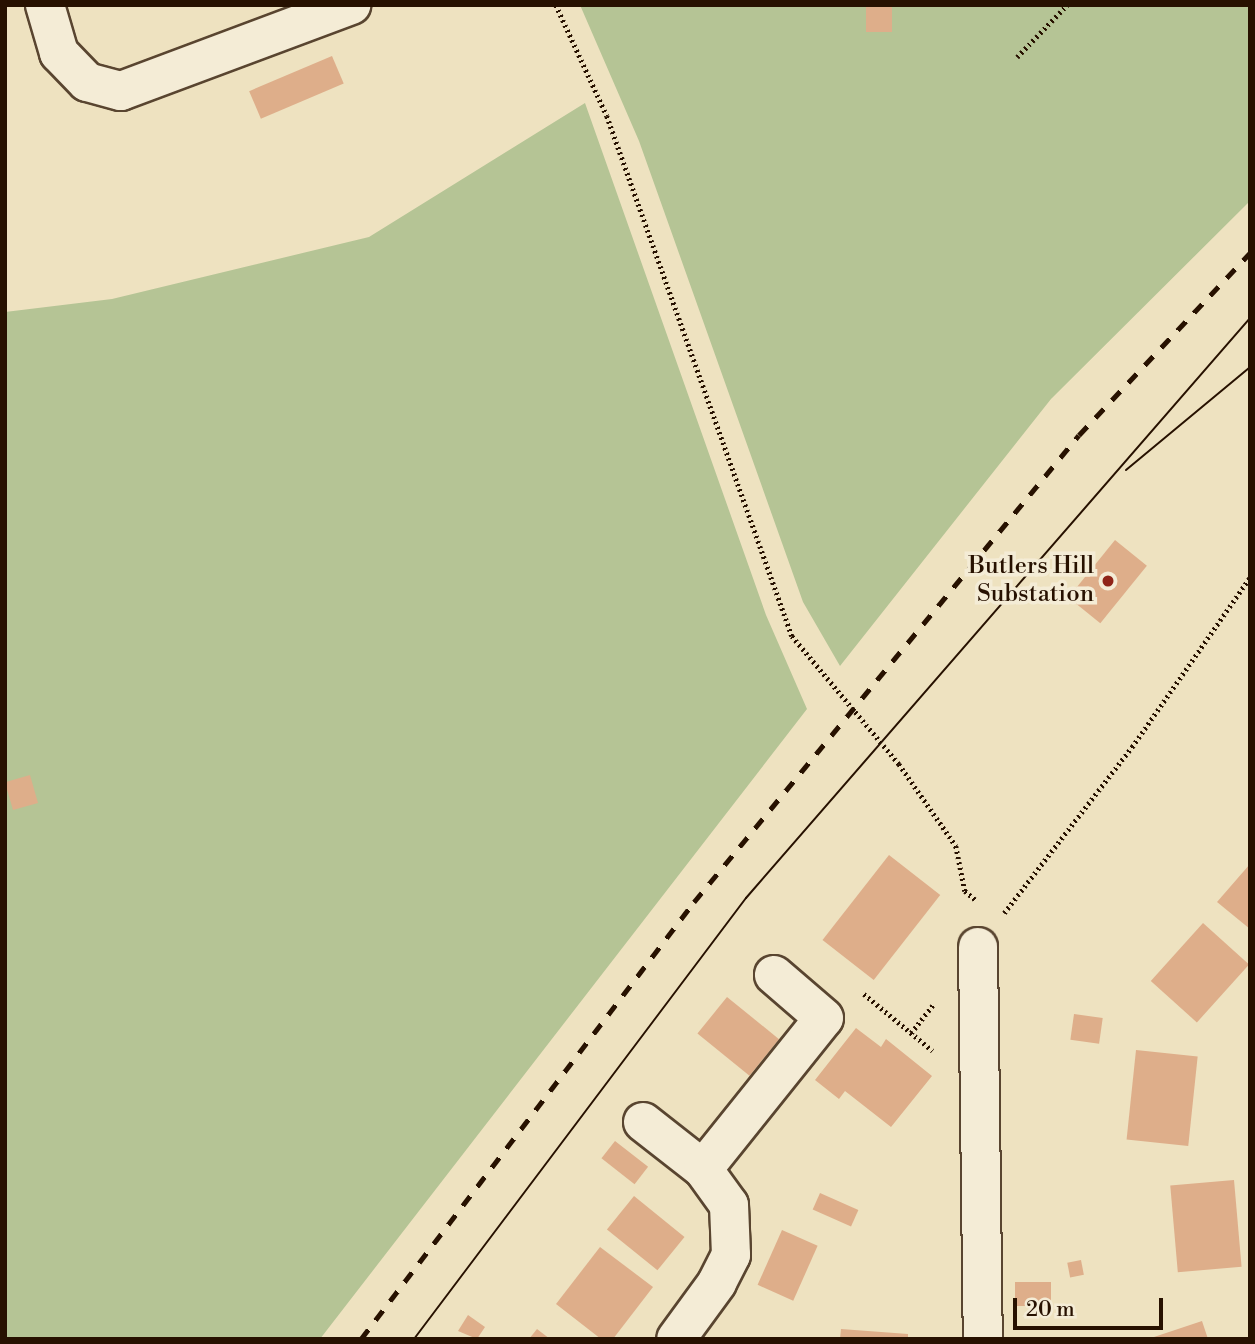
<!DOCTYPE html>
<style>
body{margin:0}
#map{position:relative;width:1255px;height:1344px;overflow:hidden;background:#eee2c0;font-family:"Libre Bodoni",serif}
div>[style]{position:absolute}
.green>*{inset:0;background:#b5c495}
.building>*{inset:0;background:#deae8a;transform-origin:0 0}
.path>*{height:4.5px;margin-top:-2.25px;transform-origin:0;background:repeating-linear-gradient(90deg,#271100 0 2px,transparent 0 5.5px)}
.roads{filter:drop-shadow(2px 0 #594530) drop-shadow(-2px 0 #594530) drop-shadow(0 2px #594530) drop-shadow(0 -2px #594530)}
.minor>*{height:38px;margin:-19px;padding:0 19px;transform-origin:19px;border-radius:19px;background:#f4ecd6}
.tram>*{height:2px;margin:-1px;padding:0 1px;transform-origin:1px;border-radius:1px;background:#271100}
.rail>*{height:5px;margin-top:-2.5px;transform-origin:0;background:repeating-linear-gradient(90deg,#271100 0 12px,transparent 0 24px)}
.path-bridge>*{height:4.5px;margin-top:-2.25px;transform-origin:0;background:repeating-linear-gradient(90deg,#271100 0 2px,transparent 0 5.5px)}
.dots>*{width:19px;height:19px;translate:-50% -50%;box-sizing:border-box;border:4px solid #f4ecd6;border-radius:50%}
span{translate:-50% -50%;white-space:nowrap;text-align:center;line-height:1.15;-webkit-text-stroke:7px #f4ecd6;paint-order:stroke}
.poi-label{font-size:24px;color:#271100}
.right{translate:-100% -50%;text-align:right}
.frame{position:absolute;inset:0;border:7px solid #271100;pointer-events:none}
.scale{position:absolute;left:1013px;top:1298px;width:150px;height:32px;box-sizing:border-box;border:4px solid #271100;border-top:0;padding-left:9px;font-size:21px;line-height:24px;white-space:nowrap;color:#271100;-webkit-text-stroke:5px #f4ecd6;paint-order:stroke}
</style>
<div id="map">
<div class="green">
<div style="clip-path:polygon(580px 5px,1250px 5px,1250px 201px,1051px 399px,840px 666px,803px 602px,639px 141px)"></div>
<div style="clip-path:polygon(585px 103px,766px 615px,807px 709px,320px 1339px,5px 1339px,5px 312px,112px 299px,369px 237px)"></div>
</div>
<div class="building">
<div style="left:866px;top:5px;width:26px;height:27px"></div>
<div style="left:332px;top:56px;width:30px;height:90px;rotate:67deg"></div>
<div style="left:1115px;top:540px;width:41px;height:74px;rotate:39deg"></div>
<div style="left:30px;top:775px;width:29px;height:26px;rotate:74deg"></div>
<div style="left:889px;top:855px;width:65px;height:108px;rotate:38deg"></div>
<div style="clip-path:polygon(1250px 864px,1250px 929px,1217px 902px)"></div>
<div style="left:1203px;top:923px;width:62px;height:78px;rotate:42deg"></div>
<div style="left:727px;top:997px;width:67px;height:47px;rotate:39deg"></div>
<div style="left:1074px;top:1014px;width:29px;height:26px;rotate:8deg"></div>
<div style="clip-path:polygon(856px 1028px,881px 1047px,886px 1039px,932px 1076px,891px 1127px,845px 1091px,839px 1099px,815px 1080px)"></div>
<div style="left:1136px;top:1050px;width:62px;height:90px;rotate:6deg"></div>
<div style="left:615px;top:1141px;width:42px;height:22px;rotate:38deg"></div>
<div style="left:1234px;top:1180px;width:87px;height:64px;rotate:85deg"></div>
<div style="left:820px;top:1193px;width:42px;height:18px;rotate:24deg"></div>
<div style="left:634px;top:1196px;width:65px;height:43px;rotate:39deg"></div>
<div style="left:782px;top:1230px;width:39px;height:60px;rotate:24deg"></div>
<div style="clip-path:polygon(600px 1247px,653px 1287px,613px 1339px,601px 1339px,556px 1304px)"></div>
<div style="left:1081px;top:1260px;width:15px;height:14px;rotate:79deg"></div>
<div style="left:1015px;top:1282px;width:36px;height:24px"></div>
<div style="clip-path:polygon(468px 1315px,485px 1327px,477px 1339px,458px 1331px)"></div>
<div style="clip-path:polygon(1202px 1321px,1208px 1339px,1151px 1339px,1151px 1338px)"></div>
<div style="clip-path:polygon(537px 1329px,550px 1339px,529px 1339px)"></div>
<div style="clip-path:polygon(841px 1329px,908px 1334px,908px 1339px,840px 1339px)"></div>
</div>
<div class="path">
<div style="left:556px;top:5px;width:122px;rotate:65.3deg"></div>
<div style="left:607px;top:116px;width:552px;rotate:70.42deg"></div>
<div style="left:1017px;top:57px;width:72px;rotate:-46.1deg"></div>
<div style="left:899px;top:764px;width:100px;rotate:55.2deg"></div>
<div style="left:956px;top:846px;width:46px;rotate:78.7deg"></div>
<div style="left:965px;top:891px;width:16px;rotate:40deg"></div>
<div style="left:1004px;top:913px;width:210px;rotate:-52.4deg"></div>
<div style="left:1132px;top:747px;width:207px;rotate:-55.2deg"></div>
<div style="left:864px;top:994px;width:89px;rotate:39.6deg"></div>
<div style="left:911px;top:1033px;width:36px;rotate:-52deg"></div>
</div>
<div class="roads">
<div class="minor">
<div style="left:45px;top:5px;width:50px;rotate:73.7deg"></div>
<div style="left:59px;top:53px;width:40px;rotate:46deg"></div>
<div style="left:87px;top:82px;width:35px;rotate:15deg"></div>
<div style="left:121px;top:91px;width:246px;rotate:-20.5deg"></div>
<div style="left:978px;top:947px;width:392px;rotate:89.3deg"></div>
<div style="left:643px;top:1122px;width:76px;rotate:38.1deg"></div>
<div style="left:703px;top:1169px;width:44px;rotate:54.2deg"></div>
<div style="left:729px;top:1205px;width:50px;rotate:87.7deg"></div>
<div style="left:731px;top:1255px;width:31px;rotate:117deg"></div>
<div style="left:717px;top:1283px;width:69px;rotate:126.2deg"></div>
<div style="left:703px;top:1169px;width:193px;rotate:-51.3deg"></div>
<div style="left:824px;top:1018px;width:66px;rotate:-139.3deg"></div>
</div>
</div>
<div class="tram">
<div style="left:1126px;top:470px;width:161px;rotate:-39.7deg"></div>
<div style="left:414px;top:1339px;width:552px;rotate:-53.03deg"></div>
<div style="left:746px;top:898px;width:768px;rotate:-49.01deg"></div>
</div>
<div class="rail">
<div style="left:361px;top:1339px;width:549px;rotate:-52.69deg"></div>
<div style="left:694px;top:902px;width:605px;rotate:-50.5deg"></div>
<div style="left:1079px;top:435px;width:250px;rotate:-46.8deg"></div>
</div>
<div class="path-bridge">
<div style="left:792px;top:636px;width:167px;rotate:50.1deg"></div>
</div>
<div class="dots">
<div style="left:1108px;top:581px;background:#8f2418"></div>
</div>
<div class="poi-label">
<span class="right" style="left:1094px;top:581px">Butlers Hill<br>Substation</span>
</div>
<div class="frame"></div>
<div class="scale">20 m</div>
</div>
